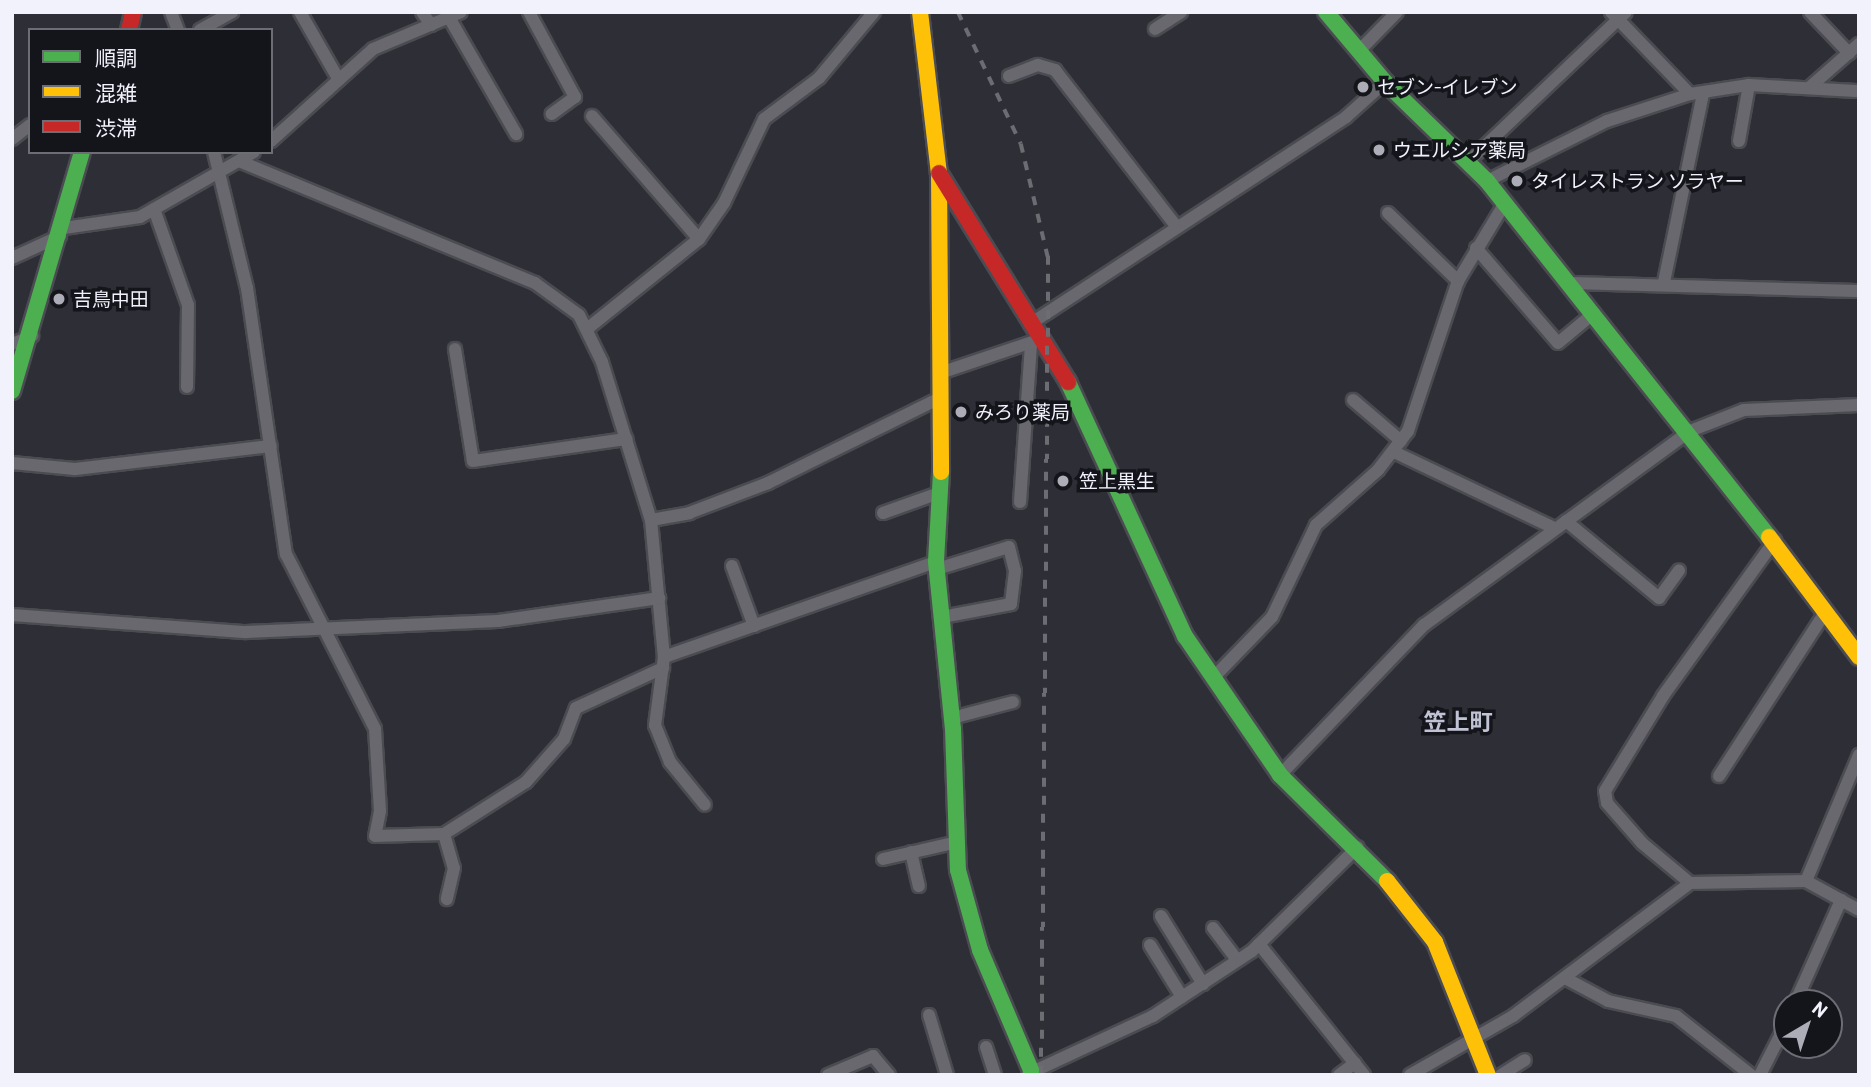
<!DOCTYPE html>
<meta charset="utf-8">
<style>
body{margin:0}
#map{position:relative;width:1871px;height:1087px;overflow:hidden;background:#2e2e36;font-family:Barlow,"Noto Sans JP",sans-serif}
div>[style]{position:absolute}
.roads{filter:drop-shadow(2px 0 #4b4b52) drop-shadow(-2px 0 #4b4b52) drop-shadow(0 2px #4b4b52) drop-shadow(0 -2px #4b4b52)}
.street>*{height:12px;margin:-6px;padding:0 6px;transform-origin:6px;border-radius:6px;background:#68686e}
.fast>*{height:16px;margin:-8px;padding:0 8px;transform-origin:8px;border-radius:8px;background:#4caf50}
.slow>*{height:16px;margin:-8px;padding:0 8px;transform-origin:8px;border-radius:8px;background:#ffc107}
.jam>*{height:16px;margin:-8px;padding:0 8px;transform-origin:8px;border-radius:8px;background:#c62828}
.rail>*{height:3.5px;margin-top:-1.75px;transform-origin:0;background:repeating-linear-gradient(90deg,#6c6c72 0 9px,transparent 0 18px)}
.dots>*{width:19px;height:19px;translate:-50% -50%;box-sizing:border-box;border:4px solid #14141b;border-radius:50%}
span{translate:-50% -50%;white-space:nowrap;text-align:center;line-height:1.15;-webkit-text-stroke:7px #14141b;paint-order:stroke}
.poi-label{font-size:19px;color:#f1f2fc}
.left{translate:0 -50%;text-align:left}
.quarter-label{font-size:23px;color:#c1c3d5;font-weight:700}
.frame{position:absolute;inset:0;border:14px solid #f1f2fc;pointer-events:none}
.legend{position:absolute;left:28px;top:28px;width:245px;height:126px;box-sizing:border-box;background:#14141b;border:2px solid #6c6d75;margin:0;padding:9px 12px;list-style:none;font-size:21px;color:#f1f2fc}
.legend li{display:flex;align-items:center;gap:14px;height:35px}
.legend b{width:35px;border:2px solid #6c6d75}
.north{position:absolute;left:1773px;top:989px;width:70px;height:70px;box-sizing:border-box;background:#14141b;border:2px solid #6c6d75;border-radius:50%;rotate:39deg;font-size:19px;font-weight:700;line-height:28px;text-align:center;color:#f1f2fc}
.north::after{content:'';display:block;margin:auto;width:24px;height:32px;background:#adadb7;clip-path:polygon(50% 0,100% 100%,50% 72%,0 100%)}
</style>
<div id="map">
<div class="roads">
<div class="street">
<div style="left:171px;top:12px;width:19px;rotate:69deg"></div>
<div style="left:300px;top:12px;width:78px;rotate:60.2deg"></div>
<div style="left:422px;top:12px;width:16px;rotate:55deg"></div>
<div style="left:529px;top:12px;width:97px;rotate:61.6deg"></div>
<div style="left:575px;top:97px;width:29px;rotate:144deg"></div>
<div style="left:1611px;top:12px;width:114px;rotate:46.1deg"></div>
<div style="left:1810px;top:12px;width:57px;rotate:46.4deg"></div>
<div style="left:450px;top:19px;width:133px;rotate:60.1deg"></div>
<div style="left:1155px;top:29px;width:31px;rotate:-33deg"></div>
<div style="left:200px;top:30px;width:37px;rotate:-29deg"></div>
<div style="left:1358px;top:52px;width:56px;rotate:-45.7deg"></div>
<div style="left:1009px;top:76px;width:31px;rotate:-21deg"></div>
<div style="left:1038px;top:65px;width:18px;rotate:16deg"></div>
<div style="left:1055px;top:70px;width:197px;rotate:52.2deg"></div>
<div style="left:1810px;top:87px;width:65px;rotate:-41.3deg"></div>
<div style="left:592px;top:116px;width:163px;rotate:49deg"></div>
<div style="left:12px;top:139px;width:23px;rotate:-38deg"></div>
<div style="left:271px;top:141px;width:137px;rotate:-42deg"></div>
<div style="left:373px;top:49px;width:95px;rotate:-22.8deg"></div>
<div style="left:1739px;top:141px;width:57px;rotate:-79.9deg"></div>
<div style="left:214px;top:152px;width:140px;rotate:76.4deg"></div>
<div style="left:247px;top:288px;width:269px;rotate:81.7deg"></div>
<div style="left:286px;top:554px;width:196px;rotate:63deg"></div>
<div style="left:375px;top:729px;width:82px;rotate:86.5deg"></div>
<div style="left:380px;top:811px;width:25px;rotate:101deg"></div>
<div style="left:375px;top:836px;width:69px;rotate:-1.7deg"></div>
<div style="left:444px;top:834px;width:97px;rotate:-32.4deg"></div>
<div style="left:526px;top:782px;width:57px;rotate:-48.5deg"></div>
<div style="left:564px;top:739px;width:33px;rotate:-69deg"></div>
<div style="left:576px;top:708px;width:96px;rotate:-24.7deg"></div>
<div style="left:239px;top:161px;width:320px;rotate:22.4deg"></div>
<div style="left:535px;top:283px;width:54px;rotate:36deg"></div>
<div style="left:579px;top:315px;width:52px;rotate:63.9deg"></div>
<div style="left:602px;top:362px;width:165px;rotate:72.8deg"></div>
<div style="left:651px;top:520px;width:138px;rotate:84.6deg"></div>
<div style="left:664px;top:657px;width:69px;rotate:97.5deg"></div>
<div style="left:655px;top:725px;width:40px;rotate:68deg"></div>
<div style="left:670px;top:762px;width:55px;rotate:50.9deg"></div>
<div style="left:1469px;top:161px;width:216px;rotate:-43.5deg"></div>
<div style="left:1487px;top:181px;width:134px;rotate:-26.6deg"></div>
<div style="left:1607px;top:121px;width:87px;rotate:-18deg"></div>
<div style="left:1690px;top:94px;width:60px;rotate:-8.7deg"></div>
<div style="left:1749px;top:85px;width:107px;rotate:3.2deg"></div>
<div style="left:154px;top:209px;width:102px;rotate:70.5deg"></div>
<div style="left:188px;top:305px;width:82px;rotate:90.7deg"></div>
<div style="left:1388px;top:213px;width:98px;rotate:44.2deg"></div>
<div style="left:64px;top:228px;width:77px;rotate:-8.2deg"></div>
<div style="left:140px;top:217px;width:131px;rotate:-29.7deg"></div>
<div style="left:1476px;top:248px;width:125px;rotate:49.2deg"></div>
<div style="left:1558px;top:343px;width:47px;rotate:-39.8deg"></div>
<div style="left:12px;top:258px;width:53px;rotate:-24.6deg"></div>
<div style="left:1664px;top:282px;width:193px;rotate:-78.3deg"></div>
<div style="left:1569px;top:283px;width:290px;rotate:1.6deg"></div>
<div style="left:1030px;top:324px;width:378px;rotate:-33.2deg"></div>
<div style="left:1346px;top:117px;width:52px;rotate:-41.9deg"></div>
<div style="left:587px;top:329px;width:144px;rotate:-38.8deg"></div>
<div style="left:699px;top:239px;width:44px;rotate:-55.2deg"></div>
<div style="left:724px;top:203px;width:93px;rotate:-64.5deg"></div>
<div style="left:764px;top:119px;width:69px;rotate:-36.7deg"></div>
<div style="left:819px;top:78px;width:86px;rotate:-50.2deg"></div>
<div style="left:12px;top:344px;width:22px;rotate:-22deg"></div>
<div style="left:455px;top:349px;width:113px;rotate:80.9deg"></div>
<div style="left:473px;top:461px;width:155px;rotate:-8.2deg"></div>
<div style="left:940px;top:373px;width:100px;rotate:-18.6deg"></div>
<div style="left:1353px;top:400px;width:63px;rotate:40.5deg"></div>
<div style="left:1394px;top:452px;width:177px;rotate:25.4deg"></div>
<div style="left:12px;top:463px;width:63px;rotate:5.4deg"></div>
<div style="left:75px;top:469px;width:197px;rotate:-6.7deg"></div>
<div style="left:1020px;top:502px;width:159px;rotate:-86deg"></div>
<div style="left:883px;top:513px;width:59px;rotate:-19.7deg"></div>
<div style="left:651px;top:520px;width:39px;rotate:-10deg"></div>
<div style="left:689px;top:513px;width:85px;rotate:-20.8deg"></div>
<div style="left:768px;top:483px;width:194px;rotate:-26.3deg"></div>
<div style="left:1566px;top:521px;width:121px;rotate:39.6deg"></div>
<div style="left:1659px;top:598px;width:34px;rotate:-54deg"></div>
<div style="left:732px;top:566px;width:64px;rotate:69.9deg"></div>
<div style="left:937px;top:569px;width:75px;rotate:-17deg"></div>
<div style="left:1009px;top:547px;width:25px;rotate:76deg"></div>
<div style="left:1015px;top:571px;width:33px;rotate:97deg"></div>
<div style="left:1011px;top:604px;width:70px;rotate:169.3deg"></div>
<div style="left:12px;top:615px;width:235px;rotate:4.2deg"></div>
<div style="left:246px;top:632px;width:252px;rotate:-2.5deg"></div>
<div style="left:498px;top:621px;width:163px;rotate:-8.1deg"></div>
<div style="left:664px;top:657px;width:288px;rotate:-19.3deg"></div>
<div style="left:1214px;top:677px;width:83px;rotate:-46deg"></div>
<div style="left:1272px;top:617px;width:102px;rotate:-64.4deg"></div>
<div style="left:1316px;top:525px;width:83px;rotate:-41.6deg"></div>
<div style="left:1378px;top:470px;width:49px;rotate:-52.4deg"></div>
<div style="left:1408px;top:431px;width:158px;rotate:-71.6deg"></div>
<div style="left:1458px;top:281px;width:91px;rotate:-58.9deg"></div>
<div style="left:952px;top:718px;width:63px;rotate:-14.7deg"></div>
<div style="left:1280px;top:775px;width:208px;rotate:-46.2deg"></div>
<div style="left:1424px;top:625px;width:329px;rotate:-36.1deg"></div>
<div style="left:1690px;top:431px;width:58px;rotate:-21.3deg"></div>
<div style="left:1744px;top:410px;width:115px;rotate:-2.5deg"></div>
<div style="left:1719px;top:776px;width:197px;rotate:-57deg"></div>
<div style="left:444px;top:834px;width:35px;rotate:74deg"></div>
<div style="left:454px;top:868px;width:32px;rotate:103deg"></div>
<div style="left:911px;top:852px;width:35px;rotate:77deg"></div>
<div style="left:883px;top:859px;width:76px;rotate:-12.9deg"></div>
<div style="left:1806px;top:881px;width:137px;rotate:-67.2deg"></div>
<div style="left:1690px;top:883px;width:62px;rotate:-140.2deg"></div>
<div style="left:1642px;top:843px;width:53px;rotate:-131.2deg"></div>
<div style="left:1607px;top:803px;width:12px;rotate:-99deg"></div>
<div style="left:1605px;top:791px;width:111px;rotate:-58.6deg"></div>
<div style="left:1663px;top:696px;width:192px;rotate:-54.3deg"></div>
<div style="left:1161px;top:916px;width:80px;rotate:58.3deg"></div>
<div style="left:1213px;top:928px;width:40px;rotate:53deg"></div>
<div style="left:1259px;top:944px;width:168px;rotate:51.3deg"></div>
<div style="left:1150px;top:945px;width:61px;rotate:58.4deg"></div>
<div style="left:1565px;top:978px;width:49px;rotate:28.1deg"></div>
<div style="left:1608px;top:1001px;width:70px;rotate:12.4deg"></div>
<div style="left:1676px;top:1016px;width:95px;rotate:38.2deg"></div>
<div style="left:1795px;top:1003px;width:113px;rotate:-65.9deg"></div>
<div style="left:929px;top:1015px;width:63px;rotate:73.3deg"></div>
<div style="left:986px;top:1047px;width:29px;rotate:72deg"></div>
<div style="left:1028px;top:1074px;width:138px;rotate:-24.9deg"></div>
<div style="left:1153px;top:1016px;width:118px;rotate:-33.3deg"></div>
<div style="left:1252px;top:951px;width:148px;rotate:-44.5deg"></div>
<div style="left:828px;top:1075px;width:49px;rotate:-22.9deg"></div>
<div style="left:873px;top:1056px;width:25px;rotate:50deg"></div>
<div style="left:1339px;top:1075px;width:20px;rotate:-37deg"></div>
<div style="left:1410px;top:1075px;width:119px;rotate:-29.8deg"></div>
<div style="left:1513px;top:1016px;width:221px;rotate:-36.9deg"></div>
<div style="left:1690px;top:883px;width:116px;rotate:-1deg"></div>
<div style="left:1806px;top:881px;width:60px;rotate:28.7deg"></div>
<div style="left:1501px;top:1075px;width:28px;rotate:-32deg"></div>
<div style="left:1760px;top:1075px;width:59px;rotate:-63deg"></div>
</div>
<div class="fast">
<div style="left:1326px;top:12px;width:92px;rotate:49.9deg"></div>
<div style="left:1385px;top:82px;width:142px;rotate:44.1deg"></div>
<div style="left:1487px;top:181px;width:454px;rotate:51.6deg"></div>
<div style="left:1068px;top:382px;width:280px;rotate:65.3deg"></div>
<div style="left:1185px;top:636px;width:168px;rotate:55.6deg"></div>
<div style="left:1280px;top:775px;width:151px;rotate:44.7deg"></div>
<div style="left:12px;top:391px;width:249px;rotate:-73.7deg"></div>
<div style="left:941px;top:472px;width:90px;rotate:93.2deg"></div>
<div style="left:936px;top:562px;width:168px;rotate:84.2deg"></div>
<div style="left:953px;top:729px;width:141px;rotate:88deg"></div>
<div style="left:958px;top:870px;width:83px;rotate:74.6deg"></div>
<div style="left:980px;top:950px;width:136px;rotate:67deg"></div>
</div>
<div class="slow">
<div style="left:920px;top:12px;width:162px;rotate:83.3deg"></div>
<div style="left:939px;top:173px;width:299px;rotate:89.6deg"></div>
<div style="left:1769px;top:537px;width:150px;rotate:53.1deg"></div>
<div style="left:1387px;top:881px;width:78px;rotate:51.8deg"></div>
<div style="left:1435px;top:942px;width:143px;rotate:68.3deg"></div>
</div>
<div class="jam">
<div style="left:129px;top:30px;width:18px;rotate:-77deg"></div>
<div style="left:939px;top:173px;width:246px;rotate:58.3deg"></div>
</div>
</div>
<div class="rail">
<div style="left:958px;top:12px;width:146px;rotate:64.5deg"></div>
<div style="left:1021px;top:144px;width:116px;rotate:76.6deg"></div>
<div style="left:1041px;top:1075px;width:826px;rotate:-89.51deg"></div>
</div>
<div class="dots">
<div style="left:1363px;top:87px;background:#adadb7"></div>
<div style="left:1379px;top:150px;background:#adadb7"></div>
<div style="left:1517px;top:181px;background:#adadb7"></div>
<div style="left:59px;top:299px;background:#adadb7"></div>
<div style="left:961px;top:412px;background:#adadb7"></div>
<div style="left:1063px;top:481px;background:#adadb7"></div>
</div>
<div class="poi-label">
<span class="left" style="left:1377px;top:87px">セブン-イレブン</span>
<span class="left" style="left:1393px;top:150px">ウエルシア薬局</span>
<span class="left" style="left:1531px;top:181px">タイレストラン ソラヤー</span>
<span class="left" style="left:73px;top:299px">吉鳥中田</span>
<span class="left" style="left:975px;top:412px">みろり薬局</span>
<span class="left" style="left:1079px;top:481px">笠上黒生</span>
</div>
<div class="quarter-label">
<span style="left:1458px;top:721px">笠上町</span>
</div>
<div class="frame"></div>
<ul class="legend">
<li><b style="height:9px;background:#4caf50"></b>順調</li>
<li><b style="height:9px;background:#ffc107"></b>混雑</li>
<li><b style="height:9px;background:#c62828"></b>渋滞</li>
</ul>
<div class="north">N</div>
</div>
